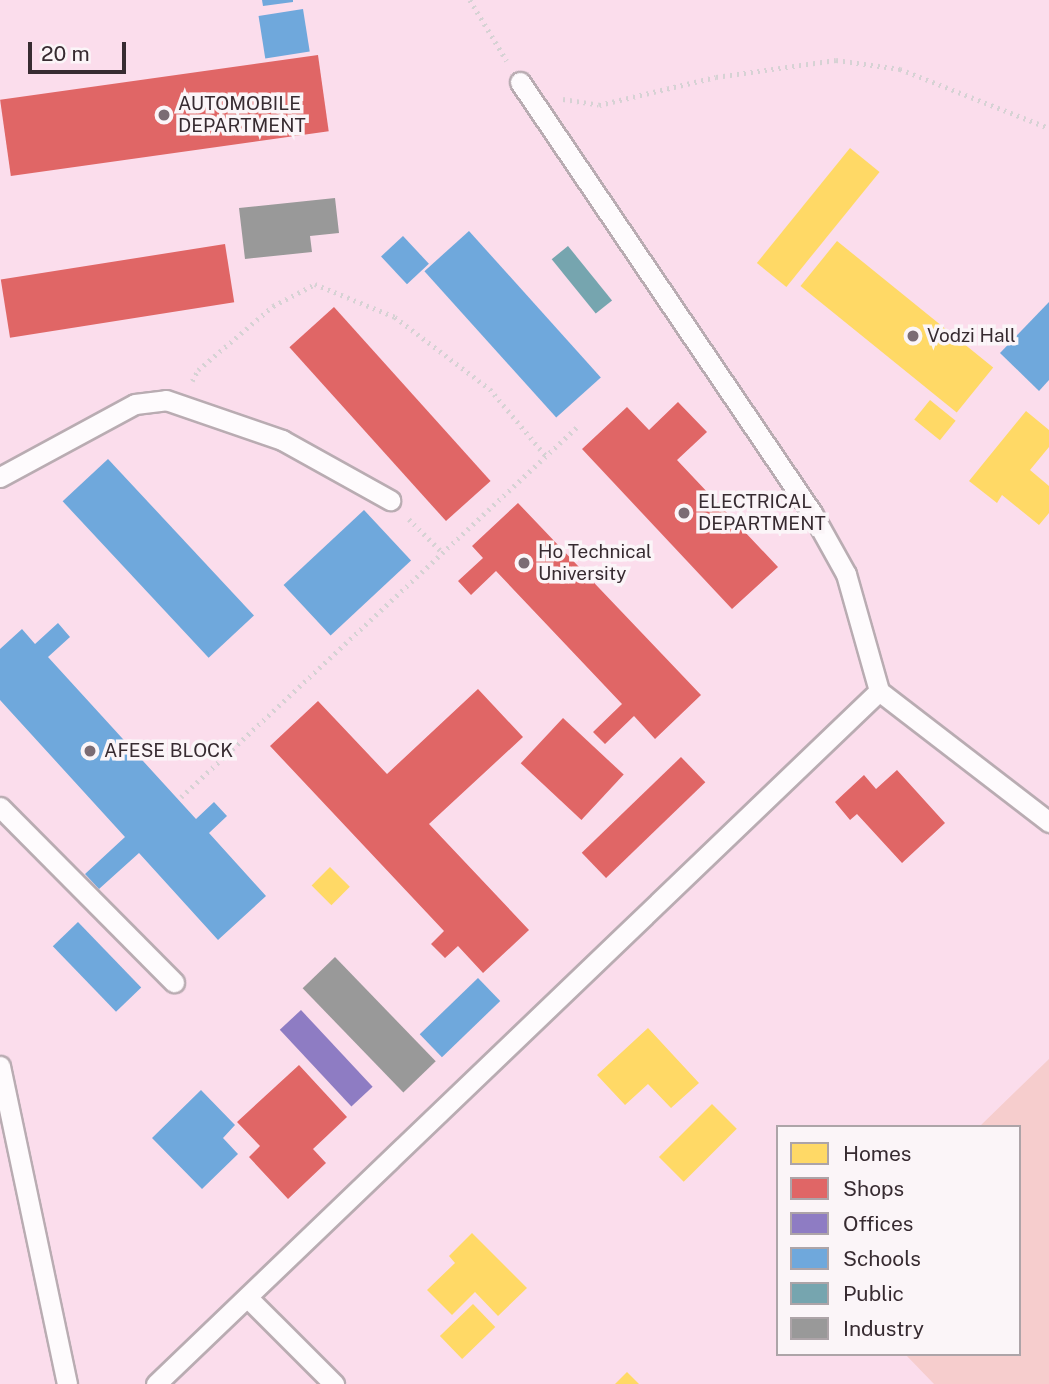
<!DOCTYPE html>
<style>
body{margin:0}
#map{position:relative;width:1049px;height:1384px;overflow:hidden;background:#f8e6ef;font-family:"Public Sans",sans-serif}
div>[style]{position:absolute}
.built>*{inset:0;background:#fbddec}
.green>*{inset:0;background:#f6cdcd}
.homes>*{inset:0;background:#ffd966;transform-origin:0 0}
.shops>*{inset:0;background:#e06666;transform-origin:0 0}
.offices>*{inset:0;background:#8e7cc3;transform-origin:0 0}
.schools>*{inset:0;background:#6fa8dc;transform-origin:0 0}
.public>*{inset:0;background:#76a5af;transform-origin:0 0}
.industry>*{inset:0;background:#999;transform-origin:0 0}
.path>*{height:4.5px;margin-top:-2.25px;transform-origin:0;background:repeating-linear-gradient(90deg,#d6d2d4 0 2px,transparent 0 7px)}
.roads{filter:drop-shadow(2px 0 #b9acb2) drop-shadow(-2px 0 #b9acb2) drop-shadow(0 2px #b9acb2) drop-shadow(0 -2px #b9acb2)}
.service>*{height:19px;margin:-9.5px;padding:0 9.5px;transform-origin:9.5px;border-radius:9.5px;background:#fefbfd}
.dots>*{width:19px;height:19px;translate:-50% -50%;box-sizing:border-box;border:4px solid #fbf5f8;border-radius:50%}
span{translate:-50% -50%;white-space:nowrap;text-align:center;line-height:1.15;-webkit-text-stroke:7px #fbf5f8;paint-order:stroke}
.poi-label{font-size:19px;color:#372b31}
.left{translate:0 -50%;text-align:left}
.legend{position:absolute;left:776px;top:1125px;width:245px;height:231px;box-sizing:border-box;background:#fbf5f8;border:2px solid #ada4a8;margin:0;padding:9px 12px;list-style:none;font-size:21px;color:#372b31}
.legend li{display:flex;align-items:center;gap:14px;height:35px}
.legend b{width:35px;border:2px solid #ada4a8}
.scale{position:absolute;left:28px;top:42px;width:98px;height:32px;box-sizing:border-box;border:4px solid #372b31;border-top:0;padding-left:9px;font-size:21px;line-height:24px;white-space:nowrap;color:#372b31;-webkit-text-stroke:5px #fbf5f8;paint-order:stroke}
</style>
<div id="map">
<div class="built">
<div style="clip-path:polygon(evenodd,0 0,1049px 0,1049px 1384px,0 1384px,0 0,778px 1127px,1019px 1127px,1019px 1354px,778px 1354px,778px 1127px)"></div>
</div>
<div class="green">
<div style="clip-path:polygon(1049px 1059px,1049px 1384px,934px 1384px,905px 1354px,1019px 1354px,1019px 1127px,979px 1127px)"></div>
</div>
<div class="homes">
<div style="left:850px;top:148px;width:38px;height:148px;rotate:39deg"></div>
<div style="left:837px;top:241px;width:201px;height:58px;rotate:39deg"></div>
<div style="left:930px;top:400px;width:33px;height:25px;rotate:39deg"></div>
<div style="clip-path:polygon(1026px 411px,1049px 430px,1049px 447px,1030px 470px,1049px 486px,1049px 513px,1039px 525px,1002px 495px,997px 503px,969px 481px)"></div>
<div style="left:330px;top:867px;width:28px;height:26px;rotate:45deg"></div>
<div style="clip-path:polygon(648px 1028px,699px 1083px,671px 1108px,648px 1084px,625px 1105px,597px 1075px)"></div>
<div style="left:712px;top:1104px;width:35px;height:75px;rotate:45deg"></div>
<div style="clip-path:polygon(472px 1233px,527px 1288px,498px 1316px,475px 1292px,452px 1315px,427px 1290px,455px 1263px,449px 1256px)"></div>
<div style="left:473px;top:1304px;width:32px;height:46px;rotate:46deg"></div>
<div style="clip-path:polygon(627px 1372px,639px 1384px,615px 1384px)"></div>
</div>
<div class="shops">
<div style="left:318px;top:55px;width:77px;height:321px;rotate:82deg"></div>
<div style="left:225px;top:244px;width:59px;height:227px;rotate:81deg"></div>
<div style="left:334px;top:307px;width:234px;height:60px;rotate:48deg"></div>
<div style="clip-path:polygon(678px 402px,707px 432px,677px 460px,778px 567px,732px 609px,582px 449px,627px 407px,649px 430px)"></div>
<div style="clip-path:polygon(518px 503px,701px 695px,655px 739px,634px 716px,605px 744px,593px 732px,622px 704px,496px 571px,471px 595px,458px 581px,483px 558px,472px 546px)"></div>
<div style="clip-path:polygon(478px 689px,523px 737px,429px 824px,529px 930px,483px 973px,458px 946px,445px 958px,431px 944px,444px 931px,270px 746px,318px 701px,387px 774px)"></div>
<div style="left:563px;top:718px;width:83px;height:62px;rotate:43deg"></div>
<div style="left:681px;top:757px;width:35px;height:138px;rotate:46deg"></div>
<div style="clip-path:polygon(897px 770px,945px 823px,902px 863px,857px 814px,850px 820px,835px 802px,864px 775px,876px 789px)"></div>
<div style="clip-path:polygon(299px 1065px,347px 1117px,313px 1149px,326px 1163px,288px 1199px,249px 1157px,260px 1146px,237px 1122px)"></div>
</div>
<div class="offices">
<div style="left:301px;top:1010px;width:105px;height:29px;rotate:47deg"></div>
</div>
<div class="schools">
<div style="clip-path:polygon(262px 0,293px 0,293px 2px,263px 6px)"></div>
<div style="left:303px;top:9px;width:43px;height:45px;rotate:81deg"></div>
<div style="left:469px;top:231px;width:197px;height:60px;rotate:48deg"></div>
<div style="left:403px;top:236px;width:38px;height:30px;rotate:47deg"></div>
<div style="clip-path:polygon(1049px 302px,1049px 380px,1039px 391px,1000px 353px)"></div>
<div style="left:108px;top:459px;width:214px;height:62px;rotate:47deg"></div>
<div style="left:364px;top:510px;width:69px;height:110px;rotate:47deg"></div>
<div style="clip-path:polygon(58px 623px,70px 637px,48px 657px,196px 819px,214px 802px,227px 816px,209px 833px,266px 896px,218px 940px,139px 853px,99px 889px,85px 874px,125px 837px,0 700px,0 649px,22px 629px,35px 644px)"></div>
<div style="left:78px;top:922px;width:91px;height:35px;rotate:46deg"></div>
<div style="left:478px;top:978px;width:32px;height:81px;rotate:46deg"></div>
<div style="clip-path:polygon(201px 1090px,235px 1125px,223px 1138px,238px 1154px,202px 1189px,152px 1138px)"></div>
</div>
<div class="public">
<div style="left:568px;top:246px;width:70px;height:21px;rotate:51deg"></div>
</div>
<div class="industry">
<div style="clip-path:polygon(335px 198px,339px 233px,310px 236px,312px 252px,245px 259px,239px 208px)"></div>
<div style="left:335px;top:957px;width:145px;height:45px;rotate:46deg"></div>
</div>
<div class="path">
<div style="left:470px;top:0;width:71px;rotate:58.8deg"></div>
<div style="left:563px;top:99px;width:36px;rotate:9deg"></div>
<div style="left:599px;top:105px;width:120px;rotate:-13.5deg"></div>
<div style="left:716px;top:77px;width:121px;rotate:-8.1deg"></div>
<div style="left:836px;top:60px;width:65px;rotate:8deg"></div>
<div style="left:900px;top:69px;width:160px;rotate:21.6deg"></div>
<div style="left:192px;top:381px;width:13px;rotate:-61deg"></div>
<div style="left:198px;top:370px;width:99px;rotate:-40.5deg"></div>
<div style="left:273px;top:306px;width:47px;rotate:-27.6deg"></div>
<div style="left:315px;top:284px;width:87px;rotate:22.4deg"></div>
<div style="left:395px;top:317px;width:119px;rotate:37.2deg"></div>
<div style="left:490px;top:389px;width:87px;rotate:50.1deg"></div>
<div style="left:409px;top:519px;width:48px;rotate:45deg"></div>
<div style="left:181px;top:797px;width:542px;rotate:-43.06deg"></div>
</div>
<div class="roads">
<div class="service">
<div style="left:520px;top:82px;width:521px;rotate:55.88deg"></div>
<div style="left:812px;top:513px;width:70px;rotate:60.9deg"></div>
<div style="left:846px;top:574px;width:122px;rotate:74.2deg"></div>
<div style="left:879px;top:691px;width:215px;rotate:37.6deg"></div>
<div style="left:0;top:477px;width:153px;rotate:-28.4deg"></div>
<div style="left:135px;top:404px;width:31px;rotate:-7deg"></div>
<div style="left:166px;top:400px;width:123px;rotate:19deg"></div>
<div style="left:282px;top:440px;width:124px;rotate:29.1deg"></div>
<div style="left:0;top:807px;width:247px;rotate:45.2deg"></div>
<div style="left:0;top:1066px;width:325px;rotate:78.1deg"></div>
<div style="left:248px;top:1298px;width:122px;rotate:45deg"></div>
<div style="left:156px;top:1384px;width:1001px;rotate:-43.79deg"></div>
</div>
</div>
<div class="dots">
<div style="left:164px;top:115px;background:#7b6c74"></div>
<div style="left:913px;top:336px;background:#7b6c74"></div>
<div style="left:684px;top:513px;background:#7b6c74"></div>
<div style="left:524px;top:563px;background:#7b6c74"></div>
<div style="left:90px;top:751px;background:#7b6c74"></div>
</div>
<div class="poi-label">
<span class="left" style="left:178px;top:115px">AUTOMOBILE<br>DEPARTMENT</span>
<span class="left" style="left:927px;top:336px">Vodzi Hall</span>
<span class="left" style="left:698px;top:513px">ELECTRICAL<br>DEPARTMENT</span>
<span class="left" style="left:538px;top:563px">Ho Technical<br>University</span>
<span class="left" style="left:104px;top:751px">AFESE BLOCK</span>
</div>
<ul class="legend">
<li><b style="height:19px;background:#ffd966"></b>Homes</li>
<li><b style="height:19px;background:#e06666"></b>Shops</li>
<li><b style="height:19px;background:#8e7cc3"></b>Offices</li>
<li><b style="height:19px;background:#6fa8dc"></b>Schools</li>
<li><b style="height:19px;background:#76a5af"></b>Public</li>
<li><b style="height:19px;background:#999"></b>Industry</li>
</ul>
<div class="scale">20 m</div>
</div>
